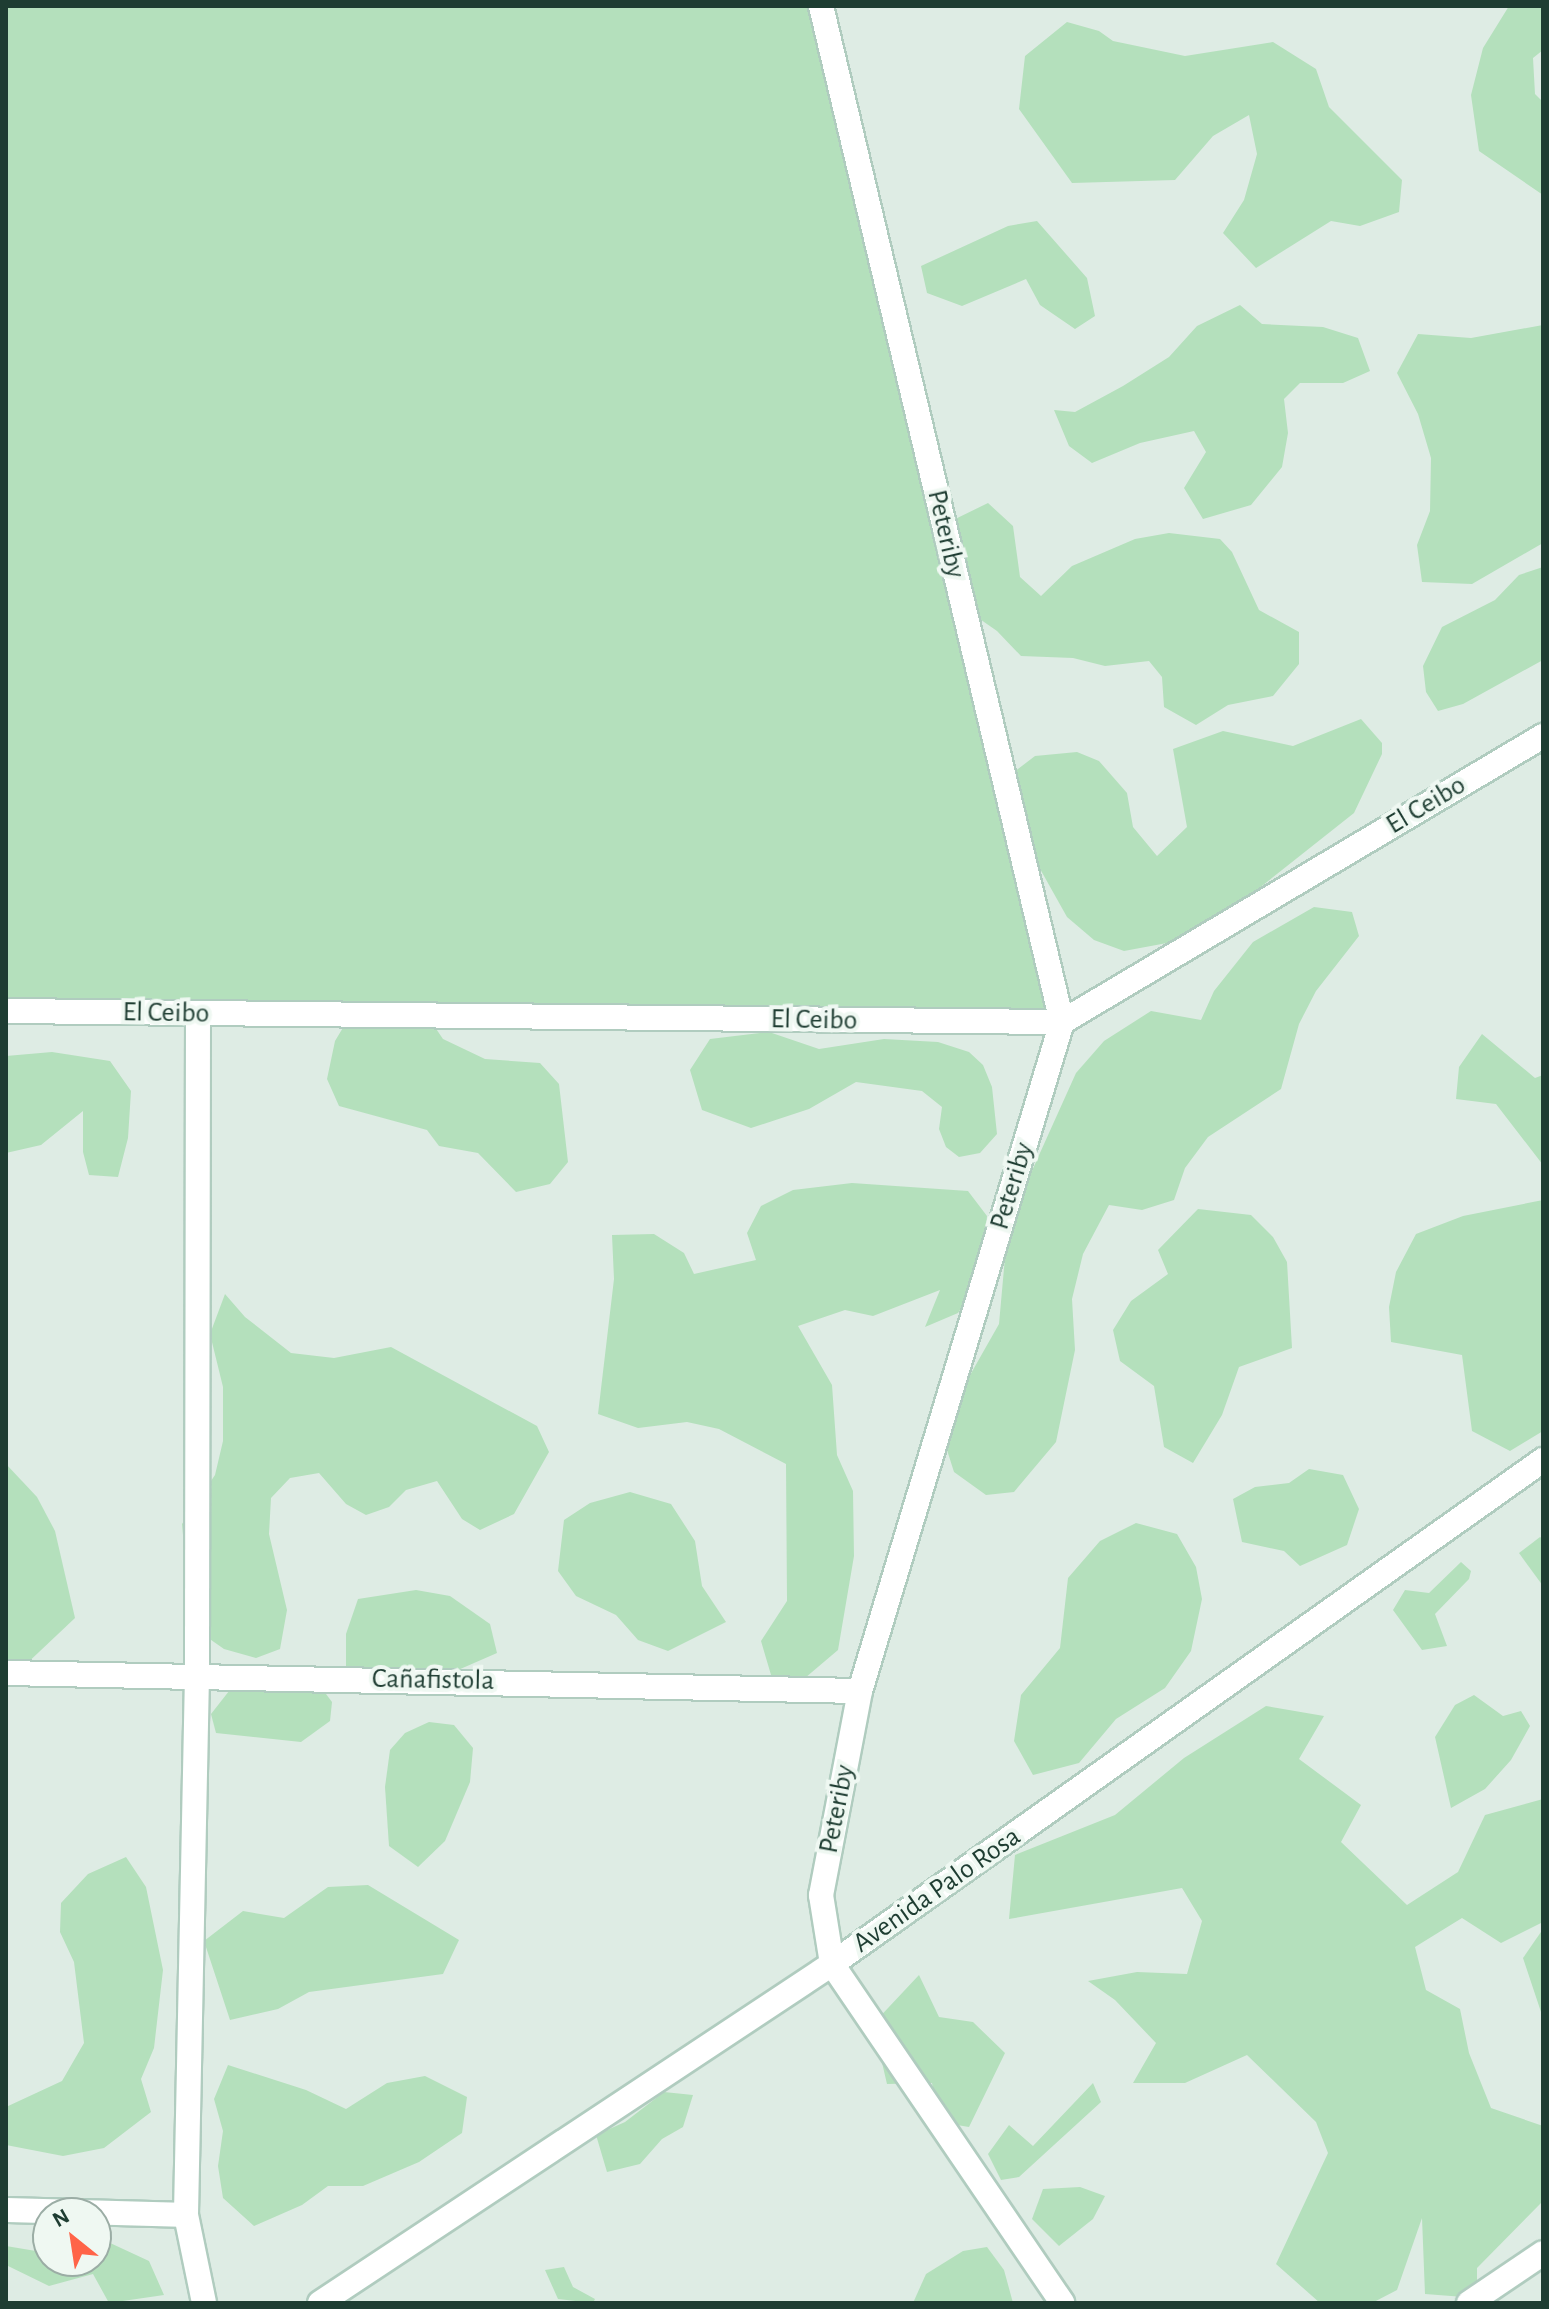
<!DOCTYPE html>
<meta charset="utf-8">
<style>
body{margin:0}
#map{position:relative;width:1549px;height:2309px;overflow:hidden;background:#deece4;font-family:"Alegreya Sans",sans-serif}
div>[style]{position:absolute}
.green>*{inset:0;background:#b4e0bc}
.roads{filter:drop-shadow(2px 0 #b0ccbf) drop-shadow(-2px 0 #b0ccbf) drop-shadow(0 2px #b0ccbf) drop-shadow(0 -2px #b0ccbf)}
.minor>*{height:24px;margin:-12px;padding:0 12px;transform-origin:12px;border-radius:12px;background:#fff}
.secondary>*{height:24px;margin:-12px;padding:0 12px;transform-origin:12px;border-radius:12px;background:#fff}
span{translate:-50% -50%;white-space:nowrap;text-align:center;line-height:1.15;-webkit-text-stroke:8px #eff8f2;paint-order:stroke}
.street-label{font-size:28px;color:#1e3d32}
.frame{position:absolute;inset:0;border:8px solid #1e3d32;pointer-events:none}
.north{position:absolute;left:32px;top:2197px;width:80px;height:80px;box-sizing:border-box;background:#eff8f2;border:2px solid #9bada5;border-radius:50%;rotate:330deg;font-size:22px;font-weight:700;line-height:32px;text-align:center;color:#1e3d32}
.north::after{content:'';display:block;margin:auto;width:28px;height:36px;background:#ff6448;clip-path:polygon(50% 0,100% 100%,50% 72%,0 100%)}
</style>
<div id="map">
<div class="green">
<div style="clip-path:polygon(6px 6px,821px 6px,945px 524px,988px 503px,1013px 526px,1020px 577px,1041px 596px,1072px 566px,1135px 539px,1169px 533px,1220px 539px,1232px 552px,1259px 610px,1299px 632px,1299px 664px,1273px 696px,1228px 705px,1196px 725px,1164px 707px,1162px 677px,1149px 661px,1105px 666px,1073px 658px,1021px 656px,997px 631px,964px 608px,1014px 772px,1035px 756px,1077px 752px,1099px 761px,1127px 793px,1133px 827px,1157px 856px,1187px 827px,1173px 749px,1223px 731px,1293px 746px,1361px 719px,1382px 743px,1382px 754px,1354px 813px,1214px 924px,1167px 943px,1124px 951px,1094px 940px,1067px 917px,1030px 851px,1062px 1022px,428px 1017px,443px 1039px,485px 1059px,540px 1063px,559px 1084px,568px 1162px,550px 1184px,516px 1192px,478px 1153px,439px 1146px,427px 1130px,339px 1106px,327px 1079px,335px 1041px,350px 1016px,6px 1011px)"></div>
<div style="clip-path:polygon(1509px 6px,1543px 6px,1543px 50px,1533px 58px,1535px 94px,1543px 102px,1543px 195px,1479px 151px,1471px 95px,1483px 48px)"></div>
<div style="clip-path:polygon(1067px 22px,1099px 31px,1113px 41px,1185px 56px,1273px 42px,1316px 69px,1329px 107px,1402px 180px,1399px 212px,1360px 226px,1331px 221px,1256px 268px,1223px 233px,1244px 200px,1257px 154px,1249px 115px,1213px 136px,1175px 180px,1072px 183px,1019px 109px,1025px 56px)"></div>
<div style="clip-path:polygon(1037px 221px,1087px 278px,1095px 316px,1075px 329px,1040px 305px,1026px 279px,962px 306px,927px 293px,921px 266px,1008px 226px)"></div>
<div style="clip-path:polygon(1240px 305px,1262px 324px,1323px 327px,1358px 338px,1370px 371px,1343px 383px,1300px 383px,1284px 399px,1288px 433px,1282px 467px,1251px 505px,1203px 519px,1184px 488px,1206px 452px,1194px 431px,1140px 443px,1092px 463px,1069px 446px,1054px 410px,1075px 412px,1123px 386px,1169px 357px,1197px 326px)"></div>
<div style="clip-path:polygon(1543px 325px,1543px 543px,1472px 584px,1422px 582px,1417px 545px,1430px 511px,1431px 458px,1418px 414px,1397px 373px,1418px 334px,1471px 338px)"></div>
<div style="clip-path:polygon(1543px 567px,1543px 660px,1463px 704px,1438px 711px,1426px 692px,1423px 666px,1442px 627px,1495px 600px,1519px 575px)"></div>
<div style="clip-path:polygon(1314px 907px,1352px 912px,1359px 936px,1316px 991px,1299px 1024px,1281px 1089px,1208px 1137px,1185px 1168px,1174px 1200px,1142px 1210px,1109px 1205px,1083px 1254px,1072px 1299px,1075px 1350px,1056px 1442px,1014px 1492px,986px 1495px,954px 1472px,940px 1428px,999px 1324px,1008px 1224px,1076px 1073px,1104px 1041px,1151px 1011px,1201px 1020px,1214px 991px,1253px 942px)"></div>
<div style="clip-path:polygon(769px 1032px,819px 1049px,884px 1039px,938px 1042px,969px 1052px,983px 1065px,992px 1087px,997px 1134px,980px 1153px,959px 1157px,946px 1147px,939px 1129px,942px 1107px,922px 1091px,856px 1082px,809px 1109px,751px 1128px,702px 1110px,690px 1070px,710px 1039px)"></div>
<div style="clip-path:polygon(1482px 1034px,1535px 1078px,1543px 1075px,1543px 1165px,1496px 1104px,1456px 1099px,1459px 1067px)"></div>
<div style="clip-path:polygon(52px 1052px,110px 1061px,131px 1091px,128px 1138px,118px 1177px,89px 1175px,83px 1152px,83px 1111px,41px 1145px,6px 1153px,6px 1056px)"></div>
<div style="clip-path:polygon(852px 1183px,968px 1191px,987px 1216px,982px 1277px,958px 1313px,925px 1327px,940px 1290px,873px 1316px,845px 1310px,798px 1326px,832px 1385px,837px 1455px,853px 1491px,854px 1556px,838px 1650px,792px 1689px,774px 1685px,761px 1641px,787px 1601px,786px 1464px,719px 1429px,687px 1422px,638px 1428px,598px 1414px,614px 1279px,612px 1235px,654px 1234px,684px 1253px,694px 1274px,756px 1260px,747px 1233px,761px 1206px,793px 1190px)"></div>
<div style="clip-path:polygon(1543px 1200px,1543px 1431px,1510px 1451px,1472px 1431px,1462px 1355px,1391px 1342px,1389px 1307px,1396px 1272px,1416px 1234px,1463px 1216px)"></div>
<div style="clip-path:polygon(1198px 1209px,1251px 1215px,1273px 1237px,1287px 1262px,1292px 1348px,1239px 1367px,1222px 1415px,1193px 1463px,1164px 1447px,1154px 1386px,1120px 1361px,1113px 1330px,1131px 1301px,1168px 1274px,1158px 1250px)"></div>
<div style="clip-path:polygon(225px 1294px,245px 1317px,291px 1353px,334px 1358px,391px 1347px,537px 1426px,549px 1452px,514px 1514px,480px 1530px,462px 1519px,437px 1481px,406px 1490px,389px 1507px,366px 1515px,346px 1504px,319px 1473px,290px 1478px,271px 1498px,269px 1534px,287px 1610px,280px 1649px,256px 1658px,224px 1649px,204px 1635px,190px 1612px,182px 1524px,215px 1475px,223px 1441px,223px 1387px,210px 1334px)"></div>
<div style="clip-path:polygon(6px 1464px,37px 1497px,55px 1531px,75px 1618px,21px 1669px,6px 1670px)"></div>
<div style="clip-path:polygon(1309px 1469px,1343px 1475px,1359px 1509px,1347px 1545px,1300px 1566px,1284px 1551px,1242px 1542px,1233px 1499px,1255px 1487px,1289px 1483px)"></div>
<div style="clip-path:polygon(630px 1492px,671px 1504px,695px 1541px,702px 1586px,726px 1622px,668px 1651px,638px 1640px,616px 1615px,576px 1596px,558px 1571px,564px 1520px,590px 1503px)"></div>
<div style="clip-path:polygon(1136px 1523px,1177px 1534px,1196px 1567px,1202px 1599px,1191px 1651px,1165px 1688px,1116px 1719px,1079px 1763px,1033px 1775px,1014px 1741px,1021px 1695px,1060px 1648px,1068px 1578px,1100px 1541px)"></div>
<div style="clip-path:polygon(1540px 1537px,1543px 1539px,1543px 1586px,1519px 1553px)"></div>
<div style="clip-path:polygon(1461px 1562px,1471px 1571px,1469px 1579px,1435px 1614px,1447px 1646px,1422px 1650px,1393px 1610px,1405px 1590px,1429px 1593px)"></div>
<div style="clip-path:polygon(416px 1590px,450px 1596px,490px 1624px,497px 1653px,419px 1687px,346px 1673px,346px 1634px,358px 1599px)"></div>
<div style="clip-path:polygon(233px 1686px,320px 1686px,332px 1702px,330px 1721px,301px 1742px,216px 1733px,211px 1714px)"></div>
<div style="clip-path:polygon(1474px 1695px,1503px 1716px,1521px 1711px,1530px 1726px,1511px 1760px,1485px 1789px,1451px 1808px,1435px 1737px,1455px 1705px)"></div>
<div style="clip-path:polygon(1266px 1706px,1324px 1716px,1299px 1759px,1361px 1805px,1341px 1842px,1407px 1905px,1458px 1872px,1485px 1815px,1543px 1799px,1543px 1922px,1501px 1943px,1462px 1918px,1415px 1947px,1426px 1990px,1460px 2009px,1469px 2053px,1491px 2108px,1543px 2126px,1541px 2203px,1477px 2268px,1477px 2298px,1425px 2294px,1422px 2218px,1397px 2290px,1372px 2303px,1320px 2303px,1276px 2264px,1328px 2153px,1316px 2122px,1247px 2055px,1185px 2083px,1133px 2083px,1156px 2043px,1115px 2000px,1088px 1981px,1137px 1972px,1187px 1974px,1202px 1921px,1182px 1888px,1009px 1919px,1015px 1855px,1115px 1815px,1184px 1758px)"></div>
<div style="clip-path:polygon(429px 1722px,454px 1725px,473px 1748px,470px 1782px,445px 1841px,418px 1867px,389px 1846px,385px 1787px,390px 1750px,405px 1733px)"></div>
<div style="clip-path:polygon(126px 1857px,146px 1887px,163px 1970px,154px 2048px,141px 2079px,151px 2112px,104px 2148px,63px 2156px,6px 2145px,6px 2107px,62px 2081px,84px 2043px,74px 1962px,60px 1932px,61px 1903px,88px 1874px)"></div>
<div style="clip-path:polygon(368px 1885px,459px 1940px,443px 1974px,309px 1992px,278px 2009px,230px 2020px,204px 1941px,243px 1911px,284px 1918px,328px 1887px)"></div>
<div style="clip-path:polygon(1543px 1929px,1543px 2018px,1523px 1958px)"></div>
<div style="clip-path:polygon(919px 1975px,939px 2017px,973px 2022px,1005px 2053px,969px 2127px,939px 2122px,932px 2083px,887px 2084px,873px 2024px)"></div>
<div style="clip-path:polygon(228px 2065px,306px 2090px,346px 2109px,387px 2083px,425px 2076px,467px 2097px,462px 2133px,419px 2162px,363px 2186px,328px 2186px,302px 2205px,254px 2226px,223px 2198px,218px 2166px,223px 2131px,214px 2099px)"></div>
<div style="clip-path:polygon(1093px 2083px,1101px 2102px,1019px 2177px,1001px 2180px,988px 2154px,1009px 2125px,1033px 2146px)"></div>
<div style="clip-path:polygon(664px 2092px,693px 2095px,683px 2127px,662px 2139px,640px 2164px,607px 2172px,596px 2135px,625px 2122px)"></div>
<div style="clip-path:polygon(1080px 2187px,1105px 2196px,1093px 2219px,1059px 2246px,1032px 2219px,1043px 2189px)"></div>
<div style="clip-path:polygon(108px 2242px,149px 2261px,164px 2295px,109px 2303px,93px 2274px,49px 2286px,6px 2265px,6px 2246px,48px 2253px,48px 2261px,96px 2261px,96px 2245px)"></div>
<div style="clip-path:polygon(987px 2247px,1004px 2270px,1013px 2303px,913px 2303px,926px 2274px,963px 2251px)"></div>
<div style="clip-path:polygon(564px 2267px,573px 2287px,595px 2299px,593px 2303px,558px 2299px,545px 2270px)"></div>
</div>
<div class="roads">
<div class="minor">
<div style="left:821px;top:6px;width:1044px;rotate:76.66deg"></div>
<div style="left:1062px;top:1022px;width:699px;rotate:106.8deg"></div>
<div style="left:860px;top:1691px;width:208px;rotate:100.8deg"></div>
<div style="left:821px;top:1895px;width:70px;rotate:80.9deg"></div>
<div style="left:832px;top:1964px;width:410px;rotate:55.8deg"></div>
<div style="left:6px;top:1011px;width:1056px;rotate:0.6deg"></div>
<div style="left:1062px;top:1022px;width:560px;rotate:-30.74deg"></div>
<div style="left:198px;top:1014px;width:661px;rotate:90.09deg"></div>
<div style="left:197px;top:1675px;width:540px;rotate:91.17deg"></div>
<div style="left:186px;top:2215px;width:90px;rotate:78.4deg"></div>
<div style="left:6px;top:1673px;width:854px;rotate:1.21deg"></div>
<div style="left:6px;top:2210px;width:180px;rotate:1.6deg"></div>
<div style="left:1469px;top:2303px;width:89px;rotate:-34deg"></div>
</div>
<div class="secondary">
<div style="left:320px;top:2303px;width:614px;rotate:-33.51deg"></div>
<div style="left:832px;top:1964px;width:872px;rotate:-35.33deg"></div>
</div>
</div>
<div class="street-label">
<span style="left:946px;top:534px;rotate:77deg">Peteriby</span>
<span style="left:1426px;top:805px;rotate:-31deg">El Ceibo</span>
<span style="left:166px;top:1013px;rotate:1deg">El Ceibo</span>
<span style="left:814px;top:1020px;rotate:1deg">El Ceibo</span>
<span style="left:1012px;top:1186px;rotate:-73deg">Peteriby</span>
<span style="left:433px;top:1680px;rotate:1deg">Cañafistola</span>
<span style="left:837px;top:1809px;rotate:-79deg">Peteriby</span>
<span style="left:937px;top:1890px;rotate:-35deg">Avenida Palo Rosa</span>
</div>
<div class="frame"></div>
<div class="north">N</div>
</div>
